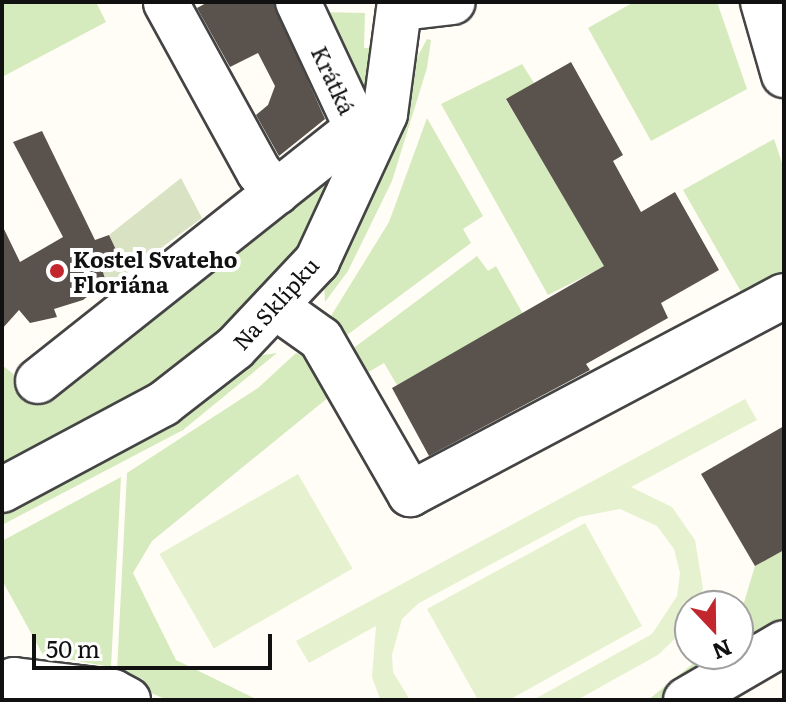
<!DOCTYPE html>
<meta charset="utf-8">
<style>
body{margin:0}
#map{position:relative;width:786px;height:702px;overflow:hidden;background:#fffdf5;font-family:Literata,serif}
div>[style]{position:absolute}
.green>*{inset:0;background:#d5ebbd}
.cemetery>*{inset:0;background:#d9e3c4}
.pitch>*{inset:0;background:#e6f2cf;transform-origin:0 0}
.building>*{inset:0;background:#5a524d}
.roads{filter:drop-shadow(2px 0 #444) drop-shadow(-2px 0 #444) drop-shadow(0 2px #444) drop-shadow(0 -2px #444)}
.minor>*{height:44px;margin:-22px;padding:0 22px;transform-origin:22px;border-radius:22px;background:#fff}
.dots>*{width:22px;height:22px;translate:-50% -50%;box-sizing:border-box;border:4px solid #fff;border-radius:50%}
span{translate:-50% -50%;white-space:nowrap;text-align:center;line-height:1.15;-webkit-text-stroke:8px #fff;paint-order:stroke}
.street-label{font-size:22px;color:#111}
.poi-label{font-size:22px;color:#111;font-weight:700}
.left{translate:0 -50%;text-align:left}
.frame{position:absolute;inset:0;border:4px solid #111;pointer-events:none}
.north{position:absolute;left:674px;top:590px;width:80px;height:80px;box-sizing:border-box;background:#fff;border:2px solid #a0a0a0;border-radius:50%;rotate:158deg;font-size:22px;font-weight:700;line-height:32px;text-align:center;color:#111}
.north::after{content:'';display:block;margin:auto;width:28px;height:36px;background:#c4262e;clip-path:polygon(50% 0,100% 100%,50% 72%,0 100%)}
.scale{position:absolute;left:32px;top:634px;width:240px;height:36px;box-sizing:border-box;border:4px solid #111;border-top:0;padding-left:10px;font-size:24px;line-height:28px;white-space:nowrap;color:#111;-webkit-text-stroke:6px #fff;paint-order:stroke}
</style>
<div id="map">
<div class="green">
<div style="clip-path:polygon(2px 2px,96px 2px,106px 22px,2px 77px)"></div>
<div style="clip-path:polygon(634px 2px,717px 2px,747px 89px,651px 141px,588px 28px)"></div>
<div style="clip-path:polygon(317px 12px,365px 13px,364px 48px,376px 48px,367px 119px)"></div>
<div style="clip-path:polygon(427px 39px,431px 40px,427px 68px,392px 181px,348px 271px,325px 302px,324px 282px,380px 179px,404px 112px,414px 63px)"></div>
<div style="clip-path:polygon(522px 64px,534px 83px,506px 100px,605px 266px,548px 295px,441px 104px)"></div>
<div style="clip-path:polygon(427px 118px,483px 216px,463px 229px,471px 243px,343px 338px,331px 316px,389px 222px)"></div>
<div style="clip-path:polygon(774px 139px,784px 169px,784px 285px,748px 304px,683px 190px)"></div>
<div style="clip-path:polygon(345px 160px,323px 212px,299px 247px,226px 329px,176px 372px,2px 467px,2px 365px,46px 400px)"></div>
<div style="clip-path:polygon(477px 256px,488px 271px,496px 266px,523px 314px,397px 385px,384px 363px,367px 373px,351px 350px)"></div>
<div style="clip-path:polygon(277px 353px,183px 430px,2px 525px,2px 512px,146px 435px,257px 356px)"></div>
<div style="clip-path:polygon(296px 353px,312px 359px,335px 392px,152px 541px,133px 573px,176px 660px,258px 700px,167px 700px,140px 688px,143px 679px,117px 671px,127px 473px,258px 388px)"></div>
<div style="clip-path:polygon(121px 477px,111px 667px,43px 655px,2px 580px,2px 541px)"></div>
<div style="clip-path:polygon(783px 550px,784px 623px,758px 647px,666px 700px,648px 700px,705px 654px,738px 654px,738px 622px,755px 566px)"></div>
</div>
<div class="cemetery">
<div style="clip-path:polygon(181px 178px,202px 218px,112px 284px,106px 282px,102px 269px,119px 256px,109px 235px)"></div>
</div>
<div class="pitch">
<div style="clip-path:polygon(745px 399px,757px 420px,631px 487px,672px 507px,695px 540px,703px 588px,698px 606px,690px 606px,690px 624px,658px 655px,577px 700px,533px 700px,652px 634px,677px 596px,680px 573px,674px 549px,657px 526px,620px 509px,579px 517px,419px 603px,402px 619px,392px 655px,393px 672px,410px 700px,380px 699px,372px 677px,376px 626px,309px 663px,296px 641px)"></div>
<div style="left:298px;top:474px;width:109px;height:160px;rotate:60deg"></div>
<div style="clip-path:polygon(585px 523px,642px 626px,509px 700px,478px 700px,427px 609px)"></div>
</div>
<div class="building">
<div style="clip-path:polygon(208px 2px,273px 2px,325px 119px,279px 156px,256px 115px,268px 105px,275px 86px,258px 53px,230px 67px,197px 8px)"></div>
<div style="clip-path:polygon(571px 62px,623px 155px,613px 161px,641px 212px,675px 192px,719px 270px,661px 303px,668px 318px,586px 364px,590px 370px,429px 456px,392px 388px,604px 266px,506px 99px)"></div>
<div style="clip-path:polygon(42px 131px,95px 240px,109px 235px,119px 256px,102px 269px,106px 282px,83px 300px,54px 309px,57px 317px,30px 323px,19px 310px,2px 329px,2px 225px,20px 262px,63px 237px,13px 142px)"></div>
<div style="clip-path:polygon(784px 426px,784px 550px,755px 566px,701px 474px)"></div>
</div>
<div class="roads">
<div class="minor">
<div style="left:298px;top:2px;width:139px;rotate:64.9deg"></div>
<div style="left:357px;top:128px;width:30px;rotate:-26deg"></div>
<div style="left:763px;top:2px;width:76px;rotate:74deg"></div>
<div style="left:166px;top:3px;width:193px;rotate:61.2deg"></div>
<div style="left:259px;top:172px;width:27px;rotate:48deg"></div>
<div style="left:401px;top:8px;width:52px;rotate:-6.6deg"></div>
<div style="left:276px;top:307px;width:55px;rotate:35.4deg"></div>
<div style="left:321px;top:339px;width:179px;rotate:60.1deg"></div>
<div style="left:410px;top:494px;width:423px;rotate:-27.9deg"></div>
<div style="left:38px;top:381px;width:407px;rotate:-38.4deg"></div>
<div style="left:2px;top:490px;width:183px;rotate:-28.1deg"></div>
<div style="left:163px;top:404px;width:91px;rotate:-37.9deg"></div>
<div style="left:235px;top:348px;width:120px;rotate:-46.7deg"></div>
<div style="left:317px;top:261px;width:162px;rotate:-65.2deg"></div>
<div style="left:385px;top:114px;width:113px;rotate:-82.4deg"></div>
<div style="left:2px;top:687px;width:14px;rotate:-30deg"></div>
<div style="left:14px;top:680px;width:100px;rotate:6.9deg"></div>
<div style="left:113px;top:692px;width:17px;rotate:28deg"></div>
<div style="left:686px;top:700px;width:113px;rotate:-30.2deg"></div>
</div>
</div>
<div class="dots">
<div style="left:57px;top:271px;background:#c4262e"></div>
</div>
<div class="street-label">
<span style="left:334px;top:80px;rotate:65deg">Krátká</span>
<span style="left:275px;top:303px;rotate:-48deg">Na Sklípku</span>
</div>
<div class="poi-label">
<span class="left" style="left:73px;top:271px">Kostel Svateho<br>Floriána</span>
</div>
<div class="frame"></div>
<div class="north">N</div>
<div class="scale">50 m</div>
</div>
